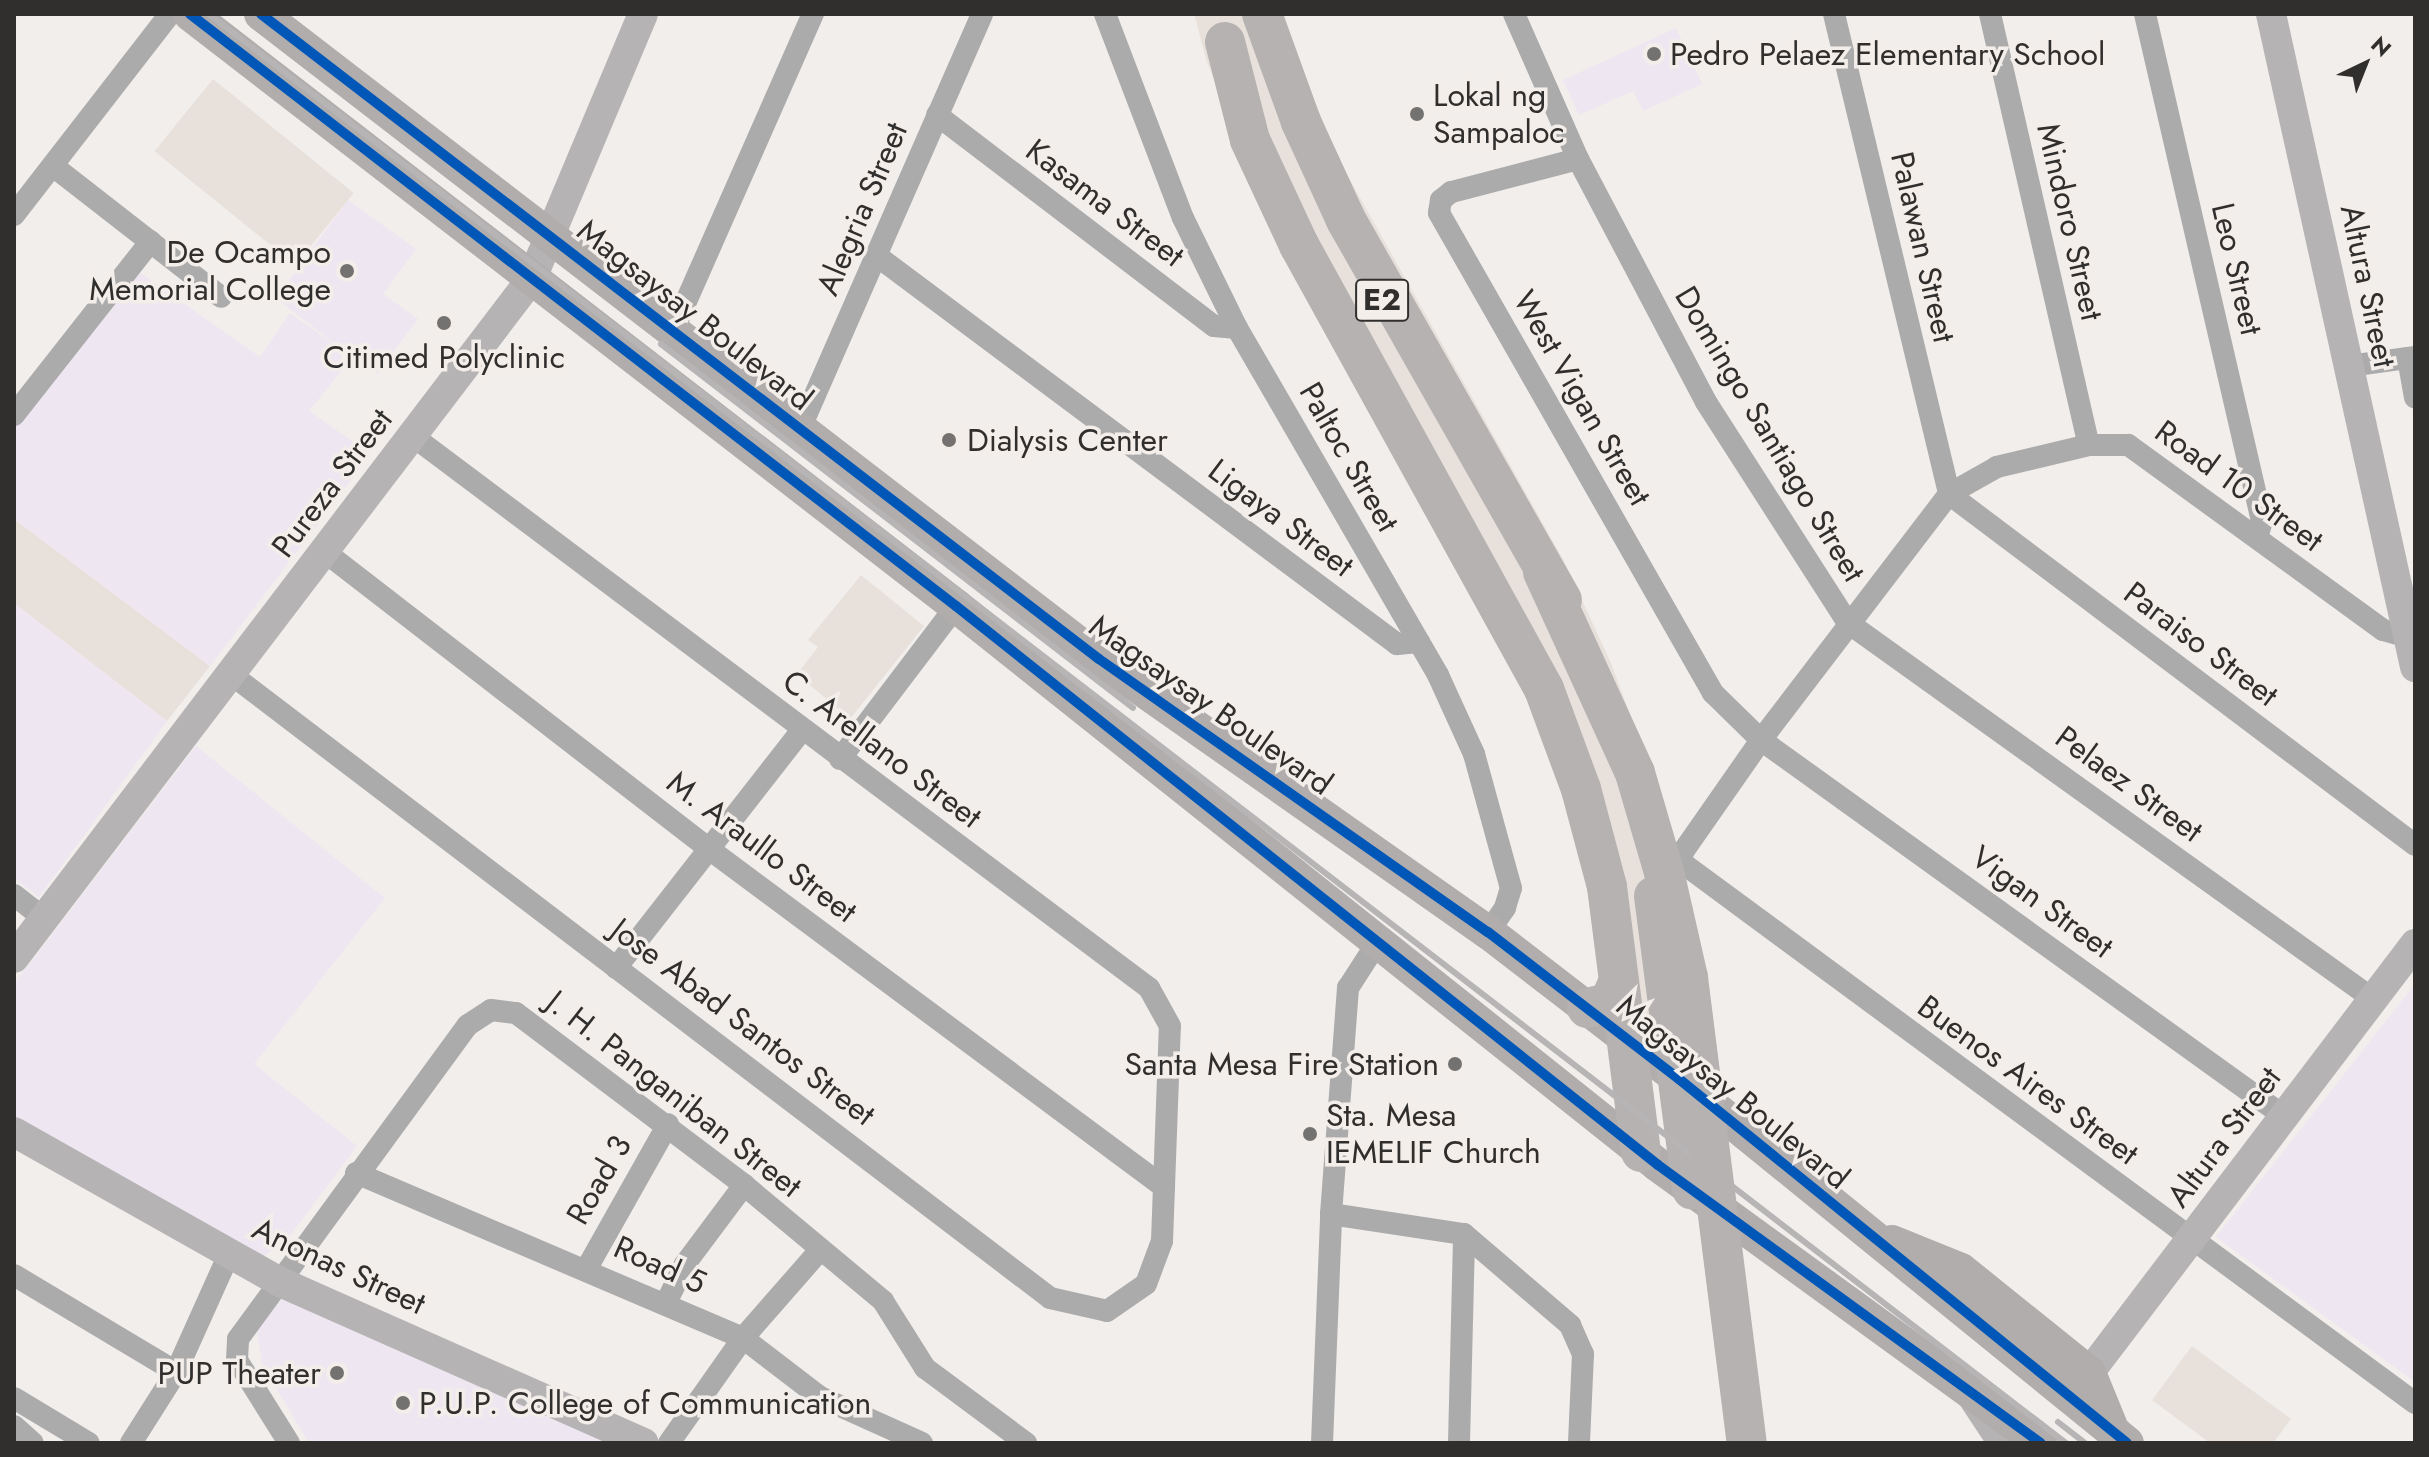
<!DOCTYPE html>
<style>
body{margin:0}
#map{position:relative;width:2429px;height:1457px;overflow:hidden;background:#f1eeec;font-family:Jost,sans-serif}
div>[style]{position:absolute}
.built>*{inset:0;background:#e8e1db;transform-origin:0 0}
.education>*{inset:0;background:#eee6f1}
.street>*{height:22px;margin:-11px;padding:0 11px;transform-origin:11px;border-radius:11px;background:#acabab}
.secondary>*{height:30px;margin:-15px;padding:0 15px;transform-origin:15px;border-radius:15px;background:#b6b3b4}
.primary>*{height:34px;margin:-17px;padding:0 17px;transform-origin:17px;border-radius:17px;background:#b0adac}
.highway>*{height:40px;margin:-20px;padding:0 20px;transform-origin:20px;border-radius:20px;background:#b5b2b1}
.rail>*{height:6px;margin:-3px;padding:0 3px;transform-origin:3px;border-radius:3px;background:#b6b4b4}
.highway-bridge>*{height:40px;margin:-20px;padding:0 20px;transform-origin:20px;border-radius:20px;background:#b5b2b1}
.cycleway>*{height:10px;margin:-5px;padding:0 5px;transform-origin:5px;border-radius:5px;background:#0057b8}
.dots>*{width:22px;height:22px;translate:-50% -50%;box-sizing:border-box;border:4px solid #f3eeea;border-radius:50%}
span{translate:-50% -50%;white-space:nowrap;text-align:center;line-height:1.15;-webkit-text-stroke:7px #f3eeea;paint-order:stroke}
.shield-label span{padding:2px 6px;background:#f3eeea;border:2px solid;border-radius:6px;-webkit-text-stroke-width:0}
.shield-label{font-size:30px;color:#312f2e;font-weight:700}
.poi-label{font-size:32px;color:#312f2e}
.left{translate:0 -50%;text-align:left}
.right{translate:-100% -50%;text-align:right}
.street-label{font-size:32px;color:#312f2e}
.frame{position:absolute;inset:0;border:16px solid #312f2e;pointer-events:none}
.north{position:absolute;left:2325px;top:24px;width:80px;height:80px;-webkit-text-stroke:6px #f3eeea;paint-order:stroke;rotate:43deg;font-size:22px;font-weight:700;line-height:32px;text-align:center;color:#312f2e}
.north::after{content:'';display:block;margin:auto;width:28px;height:36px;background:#312f2e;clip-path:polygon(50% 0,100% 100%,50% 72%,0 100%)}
</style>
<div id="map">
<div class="built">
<div style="clip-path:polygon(1194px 14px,1278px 14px,1341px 164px,1564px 561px,1611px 663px,1658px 789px,1692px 1057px,1615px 995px,1549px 730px,1264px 201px,1207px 62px)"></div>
<div style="left:213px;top:79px;width:181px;height:93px;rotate:39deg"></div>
<div style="clip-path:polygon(14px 519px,210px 666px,167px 721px,14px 603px)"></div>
<div style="clip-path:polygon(861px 575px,924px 626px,850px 719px,797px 674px,818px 647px,808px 640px)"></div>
<div style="clip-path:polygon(2192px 1346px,2291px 1419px,2273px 1443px,2210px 1443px,2152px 1400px)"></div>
</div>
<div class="education">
<div style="clip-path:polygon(1676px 28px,1702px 84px,1643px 111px,1633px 91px,1579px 115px,1563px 80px)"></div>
<div style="clip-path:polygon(348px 200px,416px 249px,383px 294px,418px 319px,377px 374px,353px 356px,309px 411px,371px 454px,210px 666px,14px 519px,14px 428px,135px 269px,260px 357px,290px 313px,348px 354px,276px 298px)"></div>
<div style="clip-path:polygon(14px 603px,167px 721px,39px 897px,14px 878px)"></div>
<div style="clip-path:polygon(196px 746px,385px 898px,254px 1064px,357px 1146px,285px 1242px,253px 1263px,14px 1124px,14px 984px)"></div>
<div style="clip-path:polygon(2415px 984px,2415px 1382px,2216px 1237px)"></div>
<div style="clip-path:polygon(282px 1298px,611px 1443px,309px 1443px,262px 1364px,257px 1330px)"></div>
</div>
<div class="street">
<div style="left:1105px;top:14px;width:218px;rotate:69.1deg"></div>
<div style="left:1183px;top:218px;width:123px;rotate:63.9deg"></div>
<div style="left:1237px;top:328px;width:401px;rotate:59.9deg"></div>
<div style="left:1438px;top:675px;width:87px;rotate:65.5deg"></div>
<div style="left:1474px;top:754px;width:139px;rotate:74.6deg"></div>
<div style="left:1511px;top:888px;width:21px;rotate:107deg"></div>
<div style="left:1505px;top:908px;width:29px;rotate:125deg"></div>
<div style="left:1514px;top:14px;width:158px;rotate:66.2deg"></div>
<div style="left:1578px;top:159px;width:275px;rotate:62.2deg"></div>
<div style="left:1706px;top:402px;width:261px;rotate:57.3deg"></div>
<div style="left:1847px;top:622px;width:647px;rotate:35.63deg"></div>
<div style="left:1834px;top:14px;width:494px;rotate:76.5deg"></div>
<div style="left:1990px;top:14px;width:442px;rotate:77.1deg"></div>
<div style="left:2145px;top:14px;width:520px;rotate:77.01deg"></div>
<div style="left:2262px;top:521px;width:17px;rotate:107deg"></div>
<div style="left:937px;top:115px;width:348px;rotate:37.3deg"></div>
<div style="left:1214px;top:326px;width:23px;rotate:5deg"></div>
<div style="left:1578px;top:159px;width:131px;rotate:165.4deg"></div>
<div style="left:1451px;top:192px;width:13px;rotate:141deg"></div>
<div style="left:1441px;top:200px;width:13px;rotate:99deg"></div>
<div style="left:1439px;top:213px;width:553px;rotate:60.28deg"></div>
<div style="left:1713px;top:693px;width:67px;rotate:44.4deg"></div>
<div style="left:1761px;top:740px;width:646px;rotate:35.73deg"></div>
<div style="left:53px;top:166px;width:213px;rotate:37.9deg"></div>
<div style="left:14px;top:215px;width:254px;rotate:-52.2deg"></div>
<div style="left:877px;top:256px;width:649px;rotate:36.73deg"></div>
<div style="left:1397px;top:644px;width:22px;rotate:-5deg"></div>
<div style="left:673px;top:331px;width:347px;rotate:-66.2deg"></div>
<div style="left:2408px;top:358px;width:40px;rotate:80deg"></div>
<div style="left:2349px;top:366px;width:67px;rotate:-7.8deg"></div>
<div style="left:14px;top:415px;width:221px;rotate:-51.8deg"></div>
<div style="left:800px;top:429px;width:453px;rotate:-66.3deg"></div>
<div style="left:1949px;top:494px;width:583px;rotate:36.99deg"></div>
<div style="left:325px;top:552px;width:485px;rotate:37.7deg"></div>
<div style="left:709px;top:849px;width:567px;rotate:36.61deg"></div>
<div style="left:2408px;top:637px;width:26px;rotate:-164deg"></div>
<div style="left:2383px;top:630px;width:315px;rotate:-144deg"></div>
<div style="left:2128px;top:445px;width:39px;rotate:180deg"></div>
<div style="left:2089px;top:445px;width:95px;rotate:166.6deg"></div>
<div style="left:1997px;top:467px;width:55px;rotate:150.6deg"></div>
<div style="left:1949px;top:494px;width:310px;rotate:127.4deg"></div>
<div style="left:1761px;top:740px;width:136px;rotate:124.9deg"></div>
<div style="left:1683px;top:852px;width:10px;rotate:101deg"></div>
<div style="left:1681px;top:862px;width:912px;rotate:36.39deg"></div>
<div style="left:232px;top:675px;width:1028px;rotate:37.29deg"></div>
<div style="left:1050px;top:1298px;width:58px;rotate:12.8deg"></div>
<div style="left:1107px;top:1311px;width:47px;rotate:-34.7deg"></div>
<div style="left:1146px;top:1284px;width:46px;rotate:-69.6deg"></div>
<div style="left:1162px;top:1241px;width:215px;rotate:-87.9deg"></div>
<div style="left:1170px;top:1026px;width:43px;rotate:-118.9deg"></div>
<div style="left:1149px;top:988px;width:919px;rotate:-143.14deg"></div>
<div style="left:840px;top:759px;width:192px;rotate:-52.8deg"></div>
<div style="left:14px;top:895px;width:39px;rotate:38deg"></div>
<div style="left:616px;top:968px;width:302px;rotate:-52deg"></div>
<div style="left:356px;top:1173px;width:421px;rotate:23.1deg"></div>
<div style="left:743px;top:1338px;width:97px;rotate:37.5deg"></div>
<div style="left:820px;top:1397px;width:112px;rotate:24.3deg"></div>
<div style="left:1331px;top:1214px;width:134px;rotate:8.6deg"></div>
<div style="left:1464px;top:1234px;width:140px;rotate:40.6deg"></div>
<div style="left:1570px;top:1325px;width:32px;rotate:66deg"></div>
<div style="left:1583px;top:1354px;width:89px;rotate:92.6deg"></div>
<div style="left:587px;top:1268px;width:165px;rotate:-60.6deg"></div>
<div style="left:14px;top:1275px;width:189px;rotate:30.9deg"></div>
<div style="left:666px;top:1303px;width:43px;rotate:-64deg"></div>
<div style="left:685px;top:1264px;width:99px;rotate:-53.2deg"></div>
<div style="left:14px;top:1398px;width:87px;rotate:31deg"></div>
<div style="left:14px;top:1426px;width:25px;rotate:42deg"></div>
<div style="left:131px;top:1443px;width:84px;rotate:-57.6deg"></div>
<div style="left:176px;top:1372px;width:129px;rotate:-65.8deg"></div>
<div style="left:289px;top:1443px;width:98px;rotate:-122.1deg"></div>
<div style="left:237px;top:1360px;width:21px;rotate:-87deg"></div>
<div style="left:238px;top:1339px;width:389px;rotate:-53.8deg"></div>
<div style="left:468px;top:1025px;width:27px;rotate:-33deg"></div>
<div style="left:491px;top:1010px;width:25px;rotate:7deg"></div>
<div style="left:516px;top:1013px;width:286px;rotate:37deg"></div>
<div style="left:744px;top:1185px;width:181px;rotate:39.8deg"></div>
<div style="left:883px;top:1301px;width:79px;rotate:57.9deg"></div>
<div style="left:925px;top:1368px;width:126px;rotate:36.6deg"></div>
<div style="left:669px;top:1443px;width:128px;rotate:-54.8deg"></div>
<div style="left:743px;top:1338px;width:117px;rotate:-48.8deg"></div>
<div style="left:1322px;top:1443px;width:229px;rotate:-87.7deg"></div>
<div style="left:1331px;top:1214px;width:227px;rotate:-85.7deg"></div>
<div style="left:1348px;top:988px;width:54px;rotate:-57.2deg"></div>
<div style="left:1459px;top:1443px;width:209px;rotate:-88.6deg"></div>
</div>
<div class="secondary">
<div style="left:2271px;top:14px;width:669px;rotate:77.56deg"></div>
<div style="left:14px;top:958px;width:855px;rotate:-52.7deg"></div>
<div style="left:532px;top:278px;width:286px;rotate:-67.2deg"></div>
<div style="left:14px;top:1132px;width:303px;rotate:29.4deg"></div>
<div style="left:278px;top:1281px;width:400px;rotate:23.9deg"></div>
<div style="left:2089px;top:1373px;width:539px;rotate:-52.77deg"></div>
<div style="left:1972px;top:1396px;width:56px;rotate:56.6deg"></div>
</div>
<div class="primary">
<div style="left:190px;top:14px;width:968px;rotate:37.7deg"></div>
<div style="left:956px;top:606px;width:897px;rotate:38.53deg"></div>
<div style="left:1658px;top:1165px;width:473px;rotate:36deg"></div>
<div style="left:261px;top:14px;width:1057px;rotate:37.59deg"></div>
<div style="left:1099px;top:659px;width:475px;rotate:35.1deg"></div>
<div style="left:1488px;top:932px;width:241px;rotate:37.6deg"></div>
<div style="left:1679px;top:1079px;width:577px;rotate:39.09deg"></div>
<div style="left:1892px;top:1242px;width:74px;rotate:22.1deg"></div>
<div style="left:1961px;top:1270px;width:164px;rotate:38.8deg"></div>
<div style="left:2089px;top:1373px;width:61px;rotate:67.7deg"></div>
</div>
<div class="highway">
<div style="left:1262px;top:14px;width:115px;rotate:70.1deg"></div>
<div style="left:1301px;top:122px;width:108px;rotate:65.3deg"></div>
<div style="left:1346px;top:220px;width:437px;rotate:60.4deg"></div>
<div style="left:1225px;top:42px;width:101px;rotate:75.7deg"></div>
<div style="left:1250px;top:140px;width:116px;rotate:65deg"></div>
<div style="left:1299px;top:245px;width:507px;rotate:61.11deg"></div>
<div style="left:1544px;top:689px;width:107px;rotate:69.7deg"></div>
<div style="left:1581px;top:789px;width:101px;rotate:75.1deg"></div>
<div style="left:1607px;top:887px;width:267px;rotate:82.7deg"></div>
<div style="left:1654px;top:896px;width:296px;rotate:82.6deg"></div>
<div style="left:1587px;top:1008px;width:23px;rotate:-13deg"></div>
<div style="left:1609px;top:1003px;width:24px;rotate:-66deg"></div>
</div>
<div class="rail">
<div style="left:209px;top:14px;width:2343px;rotate:37.58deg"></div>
<div style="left:661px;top:344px;width:596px;rotate:37.64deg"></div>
<div style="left:2058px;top:1422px;width:34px;rotate:38deg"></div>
</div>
<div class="highway-bridge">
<div style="left:1543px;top:572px;width:221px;rotate:65.4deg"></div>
<div style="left:1635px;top:773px;width:103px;rotate:73.7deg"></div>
<div style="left:1664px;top:872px;width:109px;rotate:77.2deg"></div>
<div style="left:1688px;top:978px;width:469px;rotate:82.8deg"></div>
</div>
<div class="cycleway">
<div style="left:190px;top:14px;width:968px;rotate:37.7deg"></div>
<div style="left:956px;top:606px;width:897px;rotate:38.53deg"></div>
<div style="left:1658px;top:1165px;width:473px;rotate:36deg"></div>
<div style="left:261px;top:14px;width:1057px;rotate:37.59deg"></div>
<div style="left:1099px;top:659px;width:475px;rotate:35.1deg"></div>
<div style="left:1488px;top:932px;width:241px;rotate:37.6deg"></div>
<div style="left:1679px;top:1079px;width:577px;rotate:39.09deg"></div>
</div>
<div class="dots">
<div style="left:1654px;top:54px;background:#747270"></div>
<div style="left:1417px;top:114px;background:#747270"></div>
<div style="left:347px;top:271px;background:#747270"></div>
<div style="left:444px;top:323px;background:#747270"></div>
<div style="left:949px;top:440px;background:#747270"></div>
<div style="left:1455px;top:1064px;background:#747270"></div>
<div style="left:1310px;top:1134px;background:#747270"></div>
<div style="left:337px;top:1373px;background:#747270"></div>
<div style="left:403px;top:1403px;background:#747270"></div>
</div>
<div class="shield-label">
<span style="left:1382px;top:300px">E2</span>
</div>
<div class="poi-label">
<span class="left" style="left:1670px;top:54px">Pedro Pelaez Elementary School</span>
<span class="left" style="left:1433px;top:114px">Lokal ng<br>Sampaloc</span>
<span class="right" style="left:331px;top:271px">De Ocampo<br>Memorial College</span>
<span style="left:444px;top:357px">Citimed Polyclinic</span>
<span class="left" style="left:967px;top:440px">Dialysis Center</span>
<span class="right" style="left:1439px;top:1064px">Santa Mesa Fire Station</span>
<span class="left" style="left:1326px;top:1134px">Sta. Mesa<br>IEMELIF Church</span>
<span class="right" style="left:321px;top:1373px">PUP Theater</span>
<span class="left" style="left:419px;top:1403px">P.U.P. College of Communication</span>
</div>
<div class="street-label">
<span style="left:1105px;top:203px;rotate:37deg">Kasama Street</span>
<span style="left:862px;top:209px;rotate:-67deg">Alegria Street</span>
<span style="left:2070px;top:222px;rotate:77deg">Mindoro Street</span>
<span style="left:1923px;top:247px;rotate:77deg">Palawan Street</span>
<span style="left:2237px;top:269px;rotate:77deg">Leo Street</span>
<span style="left:2368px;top:286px;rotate:78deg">Altura Street</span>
<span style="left:695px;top:315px;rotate:38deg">Magsaysay Boulevard</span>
<span style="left:1582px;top:398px;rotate:60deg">West Vigan Street</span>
<span style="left:1770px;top:434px;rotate:59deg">Domingo Santiago Street</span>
<span style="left:1349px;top:457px;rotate:60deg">Paltoc Street</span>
<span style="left:332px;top:483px;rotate:-53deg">Pureza Street</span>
<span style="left:2239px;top:486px;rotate:36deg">Road 10 Street</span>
<span style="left:1281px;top:518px;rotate:37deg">Ligaya Street</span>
<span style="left:2201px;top:644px;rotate:37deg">Paraiso Street</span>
<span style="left:1211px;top:705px;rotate:35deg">Magsaysay Boulevard</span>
<span style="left:882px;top:749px;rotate:37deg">C. Arellano Street</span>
<span style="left:2129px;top:784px;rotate:36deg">Pelaez Street</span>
<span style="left:762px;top:847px;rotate:37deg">M. Araullo Street</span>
<span style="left:2042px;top:902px;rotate:36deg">Vigan Street</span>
<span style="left:743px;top:1022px;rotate:37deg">Jose Abad Santos Street</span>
<span style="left:2028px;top:1080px;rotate:36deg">Buenos Aires Street</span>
<span style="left:1733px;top:1092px;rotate:39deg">Magsaysay Boulevard</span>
<span style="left:674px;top:1094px;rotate:38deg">J. H. Panganiban Street</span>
<span style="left:2224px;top:1137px;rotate:-53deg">Altura Street</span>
<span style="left:599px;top:1180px;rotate:-60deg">Road 3</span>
<span style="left:660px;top:1265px;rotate:24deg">Road 5</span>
<span style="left:339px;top:1266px;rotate:25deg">Anonas Street</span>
</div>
<div class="frame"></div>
<div class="north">N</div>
</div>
